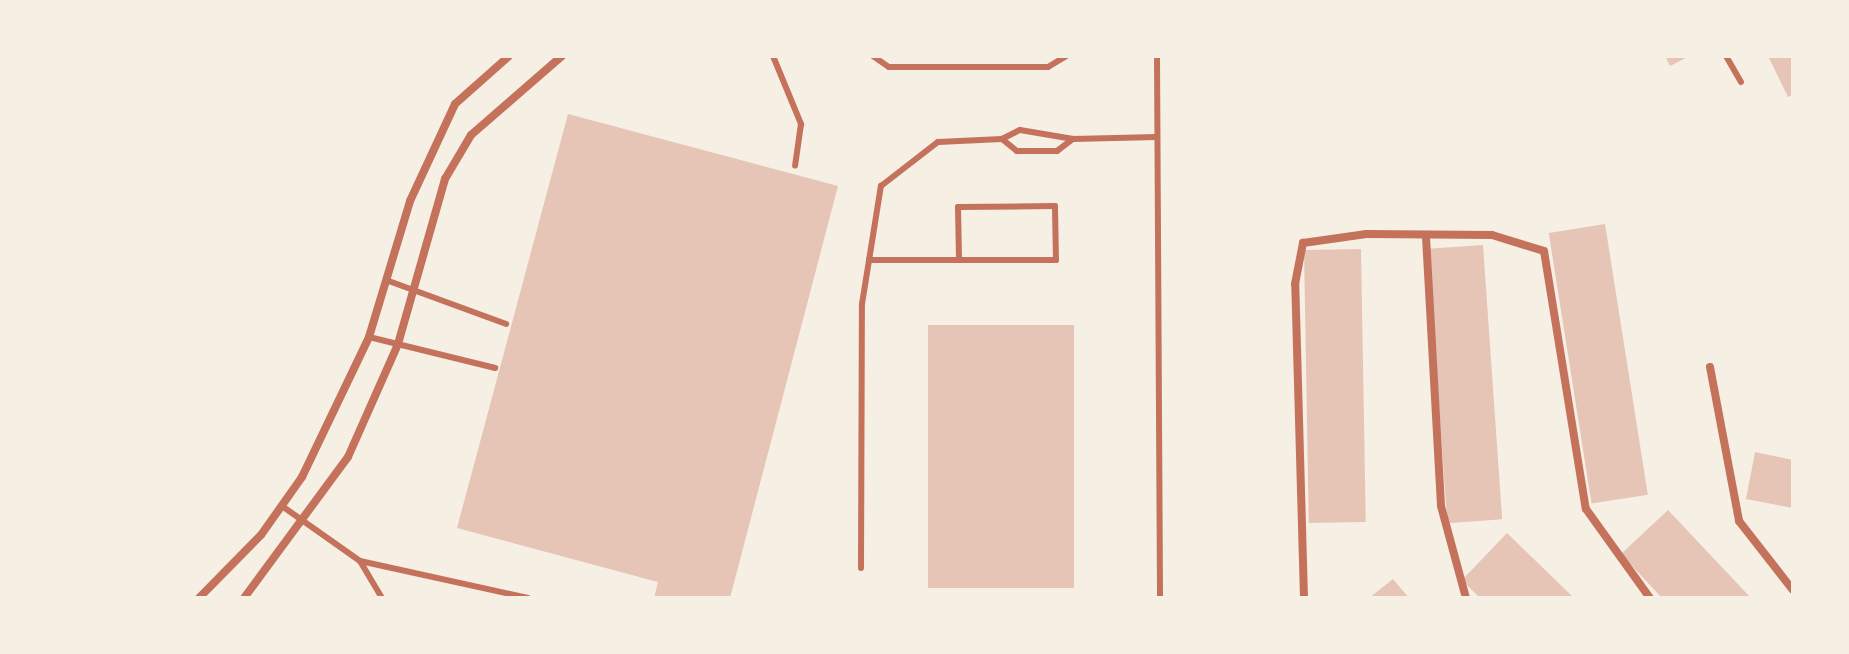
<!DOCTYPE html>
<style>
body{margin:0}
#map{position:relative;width:1849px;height:654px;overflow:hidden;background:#f6efe4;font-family:"PT Sans",sans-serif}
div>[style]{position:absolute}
.building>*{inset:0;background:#e6c5b7;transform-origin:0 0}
.service>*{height:6px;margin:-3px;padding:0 3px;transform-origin:3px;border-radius:3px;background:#c5725c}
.minor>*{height:8px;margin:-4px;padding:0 4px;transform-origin:4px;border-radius:4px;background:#c5725c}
span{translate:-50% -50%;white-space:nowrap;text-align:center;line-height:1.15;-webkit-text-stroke:6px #f6efe4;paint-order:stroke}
.frame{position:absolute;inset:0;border:58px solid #f6efe4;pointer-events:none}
</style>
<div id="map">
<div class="building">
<div style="clip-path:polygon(1665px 56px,1690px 56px,1670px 66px)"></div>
<div style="clip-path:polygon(1768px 56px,1793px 56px,1793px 95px,1788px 97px)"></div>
<div style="clip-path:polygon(568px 114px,838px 186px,730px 598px,654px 598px,658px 582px,457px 528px)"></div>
<div style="left:1605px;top:224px;width:274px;height:57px;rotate:81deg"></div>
<div style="left:1483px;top:245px;width:275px;height:55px;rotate:86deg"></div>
<div style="left:1361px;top:249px;width:273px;height:57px;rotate:89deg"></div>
<div style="left:928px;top:325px;width:146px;height:263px"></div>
<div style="clip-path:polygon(1755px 452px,1793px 460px,1793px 508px,1746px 499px)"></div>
<div style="clip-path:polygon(1668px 510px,1751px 598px,1662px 598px,1621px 554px)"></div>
<div style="clip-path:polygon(1507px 533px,1574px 598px,1480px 598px,1462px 580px)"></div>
<div style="clip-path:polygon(1393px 579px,1409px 598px,1369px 598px)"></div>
</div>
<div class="service">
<div style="left:773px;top:56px;width:74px;rotate:67.6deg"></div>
<div style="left:801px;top:124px;width:42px;rotate:98.1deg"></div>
<div style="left:873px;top:56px;width:19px;rotate:35deg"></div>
<div style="left:889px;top:67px;width:159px"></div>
<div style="left:1048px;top:67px;width:21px;rotate:-31deg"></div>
<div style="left:1157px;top:56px;width:542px;rotate:89.68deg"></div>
<div style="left:1726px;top:56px;width:30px;rotate:60deg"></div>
<div style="left:1002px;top:139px;width:19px;rotate:39deg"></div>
<div style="left:1017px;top:151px;width:40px"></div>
<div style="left:1057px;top:151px;width:20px;rotate:-37deg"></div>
<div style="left:869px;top:260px;width:187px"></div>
<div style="left:1056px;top:260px;width:54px;rotate:-91.1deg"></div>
<div style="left:1055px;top:206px;width:97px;rotate:179.4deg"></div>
<div style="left:958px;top:207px;width:53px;rotate:88.9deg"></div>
<div style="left:386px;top:280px;width:128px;rotate:20.1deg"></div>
<div style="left:369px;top:337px;width:130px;rotate:13.8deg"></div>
<div style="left:282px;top:506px;width:95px;rotate:35.2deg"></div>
<div style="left:360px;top:561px;width:172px;rotate:12.4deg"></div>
<div style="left:360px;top:561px;width:43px;rotate:59.3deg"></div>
<div style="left:861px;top:568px;width:264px;rotate:-89.8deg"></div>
<div style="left:862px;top:304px;width:120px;rotate:-80.9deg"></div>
<div style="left:881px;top:186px;width:72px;rotate:-37.7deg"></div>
<div style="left:938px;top:142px;width:64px;rotate:-2.7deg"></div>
<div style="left:1002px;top:139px;width:20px;rotate:-27deg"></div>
<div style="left:1020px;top:130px;width:54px;rotate:9.6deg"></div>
<div style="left:1073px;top:139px;width:84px;rotate:-1.4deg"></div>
</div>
<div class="minor">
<div style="left:1426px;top:237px;width:269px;rotate:86.8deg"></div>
<div style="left:1441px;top:506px;width:95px;rotate:74.8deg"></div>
<div style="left:1710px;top:367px;width:157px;rotate:79.3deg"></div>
<div style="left:1739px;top:521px;width:88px;rotate:52deg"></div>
<div style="left:199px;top:598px;width:88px;rotate:-45.5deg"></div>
<div style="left:261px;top:535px;width:71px;rotate:-54.7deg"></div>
<div style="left:302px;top:477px;width:155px;rotate:-64.4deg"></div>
<div style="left:369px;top:337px;width:142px;rotate:-73.2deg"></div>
<div style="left:410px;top:201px;width:107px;rotate:-65.1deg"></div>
<div style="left:455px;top:104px;width:72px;rotate:-41.6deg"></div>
<div style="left:244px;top:598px;width:175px;rotate:-53.6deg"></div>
<div style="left:348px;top:457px;width:124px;rotate:-66.1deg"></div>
<div style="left:398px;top:344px;width:172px;rotate:-74.1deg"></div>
<div style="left:445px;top:179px;width:51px;rotate:-59.4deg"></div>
<div style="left:471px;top:135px;width:121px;rotate:-41deg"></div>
<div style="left:1304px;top:598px;width:314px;rotate:-91.6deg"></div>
<div style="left:1295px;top:284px;width:42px;rotate:-79deg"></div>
<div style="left:1303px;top:243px;width:64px;rotate:-8.1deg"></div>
<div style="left:1366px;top:234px;width:126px;rotate:0.5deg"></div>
<div style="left:1492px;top:235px;width:54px;rotate:17.1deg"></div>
<div style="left:1544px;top:251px;width:261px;rotate:80.8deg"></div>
<div style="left:1586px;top:509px;width:110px;rotate:54.3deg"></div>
</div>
<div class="frame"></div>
</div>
